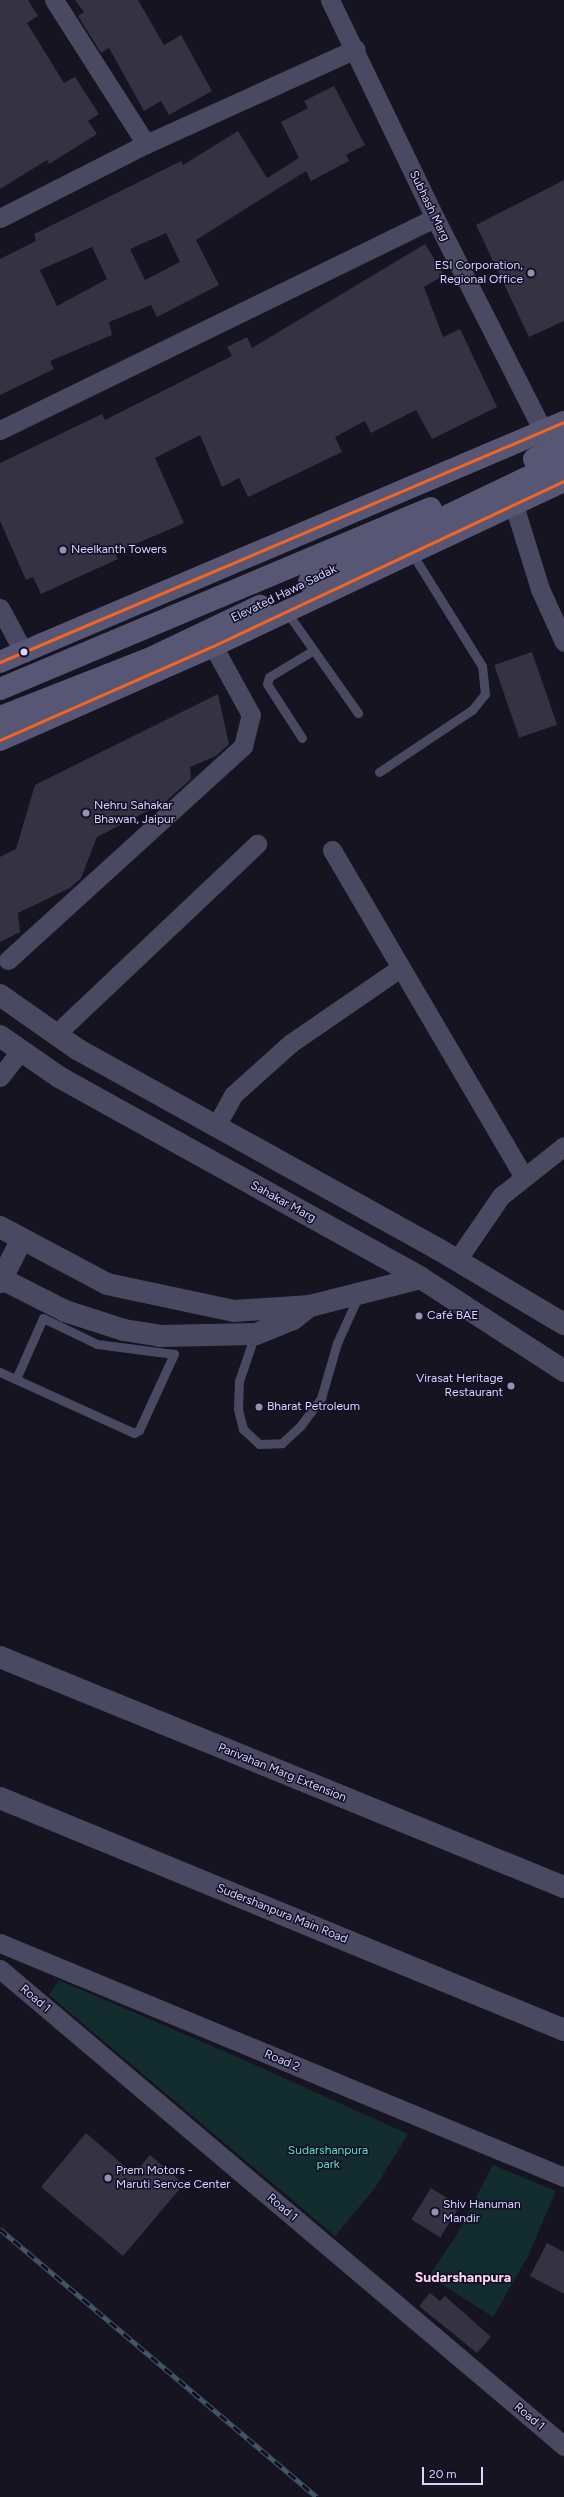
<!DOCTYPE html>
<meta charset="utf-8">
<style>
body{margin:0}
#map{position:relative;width:564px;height:2497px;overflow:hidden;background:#161421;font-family:Figtree,sans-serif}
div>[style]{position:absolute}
.green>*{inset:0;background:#132c2d}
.building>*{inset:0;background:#343243;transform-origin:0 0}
.service>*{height:9px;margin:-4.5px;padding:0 4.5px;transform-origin:4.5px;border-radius:4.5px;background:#4a4962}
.minor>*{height:19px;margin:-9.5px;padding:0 9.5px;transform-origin:9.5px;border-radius:9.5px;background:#4a4962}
.tertiary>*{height:22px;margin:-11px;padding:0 11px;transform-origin:11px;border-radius:11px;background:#4a4962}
.secondary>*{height:22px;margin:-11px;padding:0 11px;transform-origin:11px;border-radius:11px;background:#575674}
.rail>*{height:4.5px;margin-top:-2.25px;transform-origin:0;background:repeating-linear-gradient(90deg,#130f26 0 9px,#43596b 0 18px);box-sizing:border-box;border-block:1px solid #43596b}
.bus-1>*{height:3px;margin:-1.5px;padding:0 1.5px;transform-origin:1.5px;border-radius:1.5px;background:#f26522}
.dots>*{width:11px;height:11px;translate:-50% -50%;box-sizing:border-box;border:2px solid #130f26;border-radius:50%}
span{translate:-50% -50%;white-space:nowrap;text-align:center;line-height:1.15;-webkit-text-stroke:3px #130f26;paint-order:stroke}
.street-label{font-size:12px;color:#d9d4ff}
.poi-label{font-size:12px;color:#d9d4ff}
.right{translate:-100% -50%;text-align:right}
.left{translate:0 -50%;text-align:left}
.park-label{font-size:12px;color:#5fe0c0}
.quarter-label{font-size:14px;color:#ffd6f0;font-weight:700}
.scale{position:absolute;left:422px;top:2467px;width:61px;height:18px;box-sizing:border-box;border:2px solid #d9d4ff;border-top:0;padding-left:5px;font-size:12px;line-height:14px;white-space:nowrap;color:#d9d4ff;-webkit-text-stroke:3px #130f26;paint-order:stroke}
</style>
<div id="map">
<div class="green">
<div style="clip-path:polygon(59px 1980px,244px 2060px,408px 2134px,375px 2188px,335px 2236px,49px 1995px)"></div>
<div style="clip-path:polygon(493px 2165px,556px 2191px,528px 2256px,493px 2317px,429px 2276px,457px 2234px)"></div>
</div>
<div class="building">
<div style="clip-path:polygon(0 0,28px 0,38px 16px,27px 23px,64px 83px,75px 77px,99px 114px,88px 121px,97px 134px,49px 164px,47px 160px,0 189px)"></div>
<div style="clip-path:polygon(75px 0,138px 0,164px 45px,181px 35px,212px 91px,169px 115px,161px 101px,144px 111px,109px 48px,101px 53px,91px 37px,78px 16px,84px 12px)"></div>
<div style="clip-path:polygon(evenodd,334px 86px,365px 145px,346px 155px,349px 161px,311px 181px,306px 171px,196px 240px,219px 285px,157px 317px,151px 305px,109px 322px,112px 335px,50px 361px,54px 369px,0 395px,0 259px,36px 241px,34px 234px,181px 161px,183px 165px,238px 131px,267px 178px,299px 158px,281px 122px,308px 108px,304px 101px,334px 86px,166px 233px,180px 262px,145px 280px,130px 249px,166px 233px,334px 86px,92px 247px,107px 279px,57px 306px,40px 270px,92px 247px)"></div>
<div style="clip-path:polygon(564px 180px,564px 321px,529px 337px,476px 225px)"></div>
<div style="clip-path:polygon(425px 244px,444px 275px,424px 287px,443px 337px,460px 329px,497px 407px,432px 439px,416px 410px,371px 433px,365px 421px,335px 437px,342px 452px,248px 497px,239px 478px,222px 487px,200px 435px,155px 458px,184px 523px,115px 553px,118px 559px,41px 594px,33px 577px,26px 580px,0 521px,0 463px,102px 414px,105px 420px,232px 356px,227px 347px,247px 337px,252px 348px)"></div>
<div style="left:532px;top:652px;width:77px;height:40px;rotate:71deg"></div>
<div style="clip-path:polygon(218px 694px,229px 744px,216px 756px,190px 767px,191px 779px,165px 802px,97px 837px,81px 878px,70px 888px,18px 913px,20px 932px,0 942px,0 857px,16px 849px,35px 785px)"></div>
<div style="clip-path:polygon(86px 2133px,134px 2174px,150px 2155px,184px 2184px,123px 2256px,41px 2187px)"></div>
<div style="left:431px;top:2188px;width:34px;height:37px;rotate:32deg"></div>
<div style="clip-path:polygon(547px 2243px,564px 2252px,564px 2294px,530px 2276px)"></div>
<div style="clip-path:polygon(430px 2293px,440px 2301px,445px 2296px,491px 2337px,477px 2353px,419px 2306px)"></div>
</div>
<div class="service">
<div style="left:286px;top:611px;width:125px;rotate:54.8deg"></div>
<div style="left:302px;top:738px;width:64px;rotate:-122.9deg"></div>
<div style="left:267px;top:684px;width:7px;rotate:-74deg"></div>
<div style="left:269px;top:677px;width:52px;rotate:-31deg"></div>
<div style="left:379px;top:772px;width:112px;rotate:-33.7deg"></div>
<div style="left:472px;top:710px;width:21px;rotate:-51deg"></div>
<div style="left:485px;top:694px;width:28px;rotate:-96deg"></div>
<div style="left:482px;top:666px;width:134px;rotate:-121.9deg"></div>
<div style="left:255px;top:1334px;width:50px;rotate:108.8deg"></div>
<div style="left:239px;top:1381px;width:28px;rotate:92deg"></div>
<div style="left:238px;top:1409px;width:21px;rotate:76deg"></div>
<div style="left:243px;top:1429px;width:22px;rotate:43deg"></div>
<div style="left:259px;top:1444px;width:23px;rotate:-2deg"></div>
<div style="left:282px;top:1443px;width:26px;rotate:-43deg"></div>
<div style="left:301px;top:1425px;width:34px;rotate:-53deg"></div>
<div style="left:321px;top:1398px;width:57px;rotate:-73.8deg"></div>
<div style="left:337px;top:1343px;width:51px;rotate:-65.5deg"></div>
<div style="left:0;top:1372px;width:147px;rotate:24.5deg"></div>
<div style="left:134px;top:1433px;width:6px;rotate:-31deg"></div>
<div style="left:139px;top:1430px;width:84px;rotate:-65.3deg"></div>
<div style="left:174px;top:1354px;width:78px;rotate:-172.6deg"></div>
<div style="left:97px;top:1344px;width:60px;rotate:-154.3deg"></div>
<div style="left:43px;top:1318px;width:67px;rotate:113.9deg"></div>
</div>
<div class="minor">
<div style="left:54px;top:0;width:171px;rotate:57.4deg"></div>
<div style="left:330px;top:0;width:242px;rotate:64.3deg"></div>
<div style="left:435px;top:218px;width:239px;rotate:63.1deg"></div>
<div style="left:0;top:218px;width:164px;rotate:-26.9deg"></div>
<div style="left:146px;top:144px;width:230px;rotate:-24.4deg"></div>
<div style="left:0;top:430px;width:484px;rotate:-26deg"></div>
<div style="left:514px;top:505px;width:88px;rotate:72.8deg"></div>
<div style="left:540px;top:589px;width:58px;rotate:65.6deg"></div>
<div style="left:0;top:608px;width:51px;rotate:61.9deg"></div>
<div style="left:332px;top:850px;width:379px;rotate:59.6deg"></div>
<div style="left:8px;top:960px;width:318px;rotate:-42.3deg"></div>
<div style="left:243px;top:746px;width:32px;rotate:-76deg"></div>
<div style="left:251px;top:715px;width:79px;rotate:-118.8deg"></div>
<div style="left:56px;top:1034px;width:277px;rotate:-43.4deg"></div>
<div style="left:0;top:1077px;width:34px;rotate:-52deg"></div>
<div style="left:216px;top:1126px;width:35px;rotate:-61deg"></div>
<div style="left:233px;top:1095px;width:78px;rotate:-41.9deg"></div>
<div style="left:291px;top:1043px;width:132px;rotate:-34.5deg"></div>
<div style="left:457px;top:1260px;width:78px;rotate:-55.5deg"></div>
<div style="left:501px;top:1196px;width:80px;rotate:-38.4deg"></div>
<div style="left:0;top:1943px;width:611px;rotate:22.53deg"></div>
<div style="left:0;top:1969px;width:739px;rotate:40.22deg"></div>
</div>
<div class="tertiary">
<div style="left:0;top:995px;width:94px;rotate:35deg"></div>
<div style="left:77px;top:1049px;width:413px;rotate:29deg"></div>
<div style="left:438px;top:1249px;width:147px;rotate:30.8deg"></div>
<div style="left:0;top:1036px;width:72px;rotate:34.8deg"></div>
<div style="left:59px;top:1077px;width:414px;rotate:29deg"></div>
<div style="left:421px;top:1278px;width:171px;rotate:33deg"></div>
<div style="left:0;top:1227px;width:121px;rotate:28deg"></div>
<div style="left:107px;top:1284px;width:130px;rotate:12deg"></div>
<div style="left:234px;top:1311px;width:76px;rotate:-3.8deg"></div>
<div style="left:310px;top:1306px;width:114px;rotate:-14.2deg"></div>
<div style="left:0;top:1278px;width:73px;rotate:26.9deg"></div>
<div style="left:65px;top:1311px;width:62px;rotate:17.9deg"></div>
<div style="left:124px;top:1330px;width:36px;rotate:9deg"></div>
<div style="left:160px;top:1336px;width:96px;rotate:-1.2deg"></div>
<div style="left:256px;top:1334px;width:40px;rotate:-22deg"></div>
<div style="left:293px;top:1319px;width:18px;rotate:-38deg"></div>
<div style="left:0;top:1282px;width:48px;rotate:-62.9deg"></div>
<div style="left:0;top:1657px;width:609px;rotate:22.19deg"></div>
<div style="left:0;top:1798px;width:610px;rotate:22.36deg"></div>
</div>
<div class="secondary">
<div style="left:534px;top:459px;width:34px;rotate:-27deg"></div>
<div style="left:309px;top:582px;width:283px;rotate:-25.6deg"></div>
<div style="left:0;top:662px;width:613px;rotate:-23.05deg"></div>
<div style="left:0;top:689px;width:467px;rotate:-22.8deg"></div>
<div style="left:0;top:717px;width:164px;rotate:-21.4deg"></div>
<div style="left:153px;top:657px;width:119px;rotate:-25.5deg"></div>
<div style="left:0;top:740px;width:233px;rotate:-23.8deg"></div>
<div style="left:213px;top:646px;width:388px;rotate:-25.2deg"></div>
</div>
<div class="rail">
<div style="left:0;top:2229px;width:415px;rotate:40.2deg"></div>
</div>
<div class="bus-1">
<div style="left:0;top:662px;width:613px;rotate:-23.05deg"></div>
<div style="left:0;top:740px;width:233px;rotate:-23.8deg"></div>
<div style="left:213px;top:646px;width:388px;rotate:-25.2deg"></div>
</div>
<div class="dots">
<div style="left:531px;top:273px;background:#9591b1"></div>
<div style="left:63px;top:550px;background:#9591b1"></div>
<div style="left:24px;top:652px;background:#d9d4ff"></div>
<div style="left:86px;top:813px;background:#9591b1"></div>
<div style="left:419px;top:1316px;background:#9591b1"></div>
<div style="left:511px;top:1386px;background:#9591b1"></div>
<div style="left:259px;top:1407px;background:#9591b1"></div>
<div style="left:108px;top:2178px;background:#9591b1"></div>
<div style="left:435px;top:2212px;background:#9591b1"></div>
</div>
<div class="street-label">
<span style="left:429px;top:206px;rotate:64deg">Subhash Marg</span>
<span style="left:284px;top:594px;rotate:-26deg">Elevated Hawa Sadak</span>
<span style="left:283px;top:1202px;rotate:29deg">Sahakar Marg</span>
<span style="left:282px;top:1773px;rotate:22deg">Parivahan Marg Extension</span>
<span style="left:282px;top:1914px;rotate:22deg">Sudershanpura Main Road</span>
<span style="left:35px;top:1999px;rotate:40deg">Road 1</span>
<span style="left:282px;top:2061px;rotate:23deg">Road 2</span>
<span style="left:282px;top:2208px;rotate:40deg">Road 1</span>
<span style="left:529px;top:2417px;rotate:40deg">Road 1</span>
</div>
<div class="poi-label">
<span class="right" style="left:523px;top:273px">ESI Corporation,<br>Regional Office</span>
<span class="left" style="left:71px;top:550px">Neelkanth Towers</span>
<span class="left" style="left:94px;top:813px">Nehru Sahakar<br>Bhawan, Jaipur</span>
<span class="left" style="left:427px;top:1316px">Café BAE</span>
<span class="right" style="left:503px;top:1386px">Virasat Heritage<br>Restaurant</span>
<span class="left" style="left:267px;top:1407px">Bharat Petroleum</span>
<span class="left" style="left:116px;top:2178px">Prem Motors -<br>Maruti Servce Center</span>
<span class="left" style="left:443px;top:2212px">Shiv Hanuman<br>Mandir</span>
</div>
<div class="park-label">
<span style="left:328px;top:2158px">Sudarshanpura<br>park</span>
</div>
<div class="quarter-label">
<span style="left:463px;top:2278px">Sudarshanpura</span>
</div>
<div class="scale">20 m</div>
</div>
